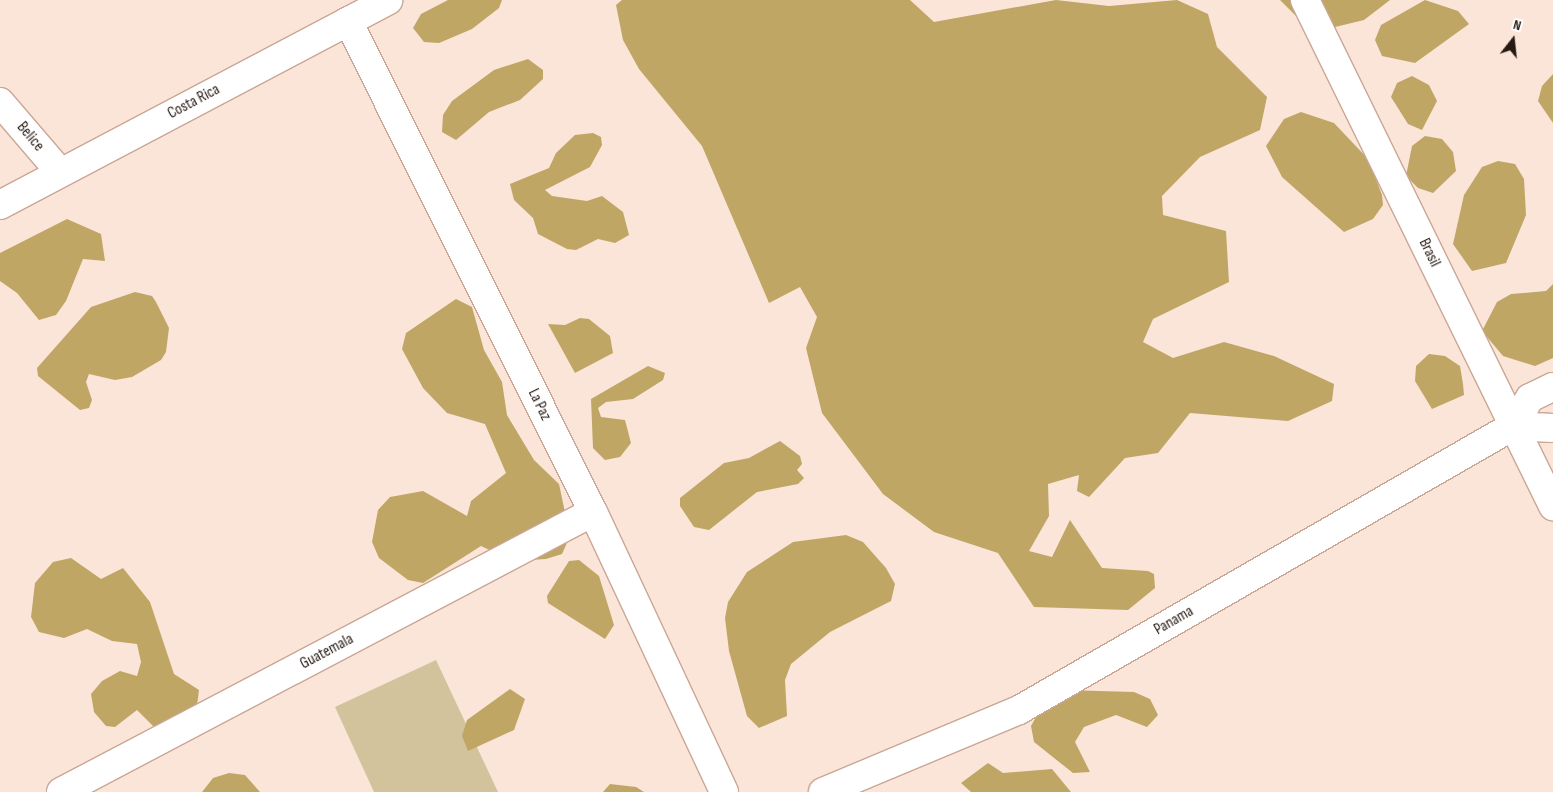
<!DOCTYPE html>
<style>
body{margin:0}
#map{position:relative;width:1553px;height:792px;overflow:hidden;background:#fbe5d9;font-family:"Sofia Sans Condensed",sans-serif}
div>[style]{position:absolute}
.green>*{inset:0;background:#d2c39c}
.forest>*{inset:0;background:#bfa665}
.roads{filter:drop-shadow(1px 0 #caa694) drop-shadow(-1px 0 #caa694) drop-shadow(0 1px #caa694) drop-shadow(0 -1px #caa694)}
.minor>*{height:28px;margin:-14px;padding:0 14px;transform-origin:14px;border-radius:14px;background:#fff}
span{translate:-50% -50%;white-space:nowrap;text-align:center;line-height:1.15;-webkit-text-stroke:4px #fff;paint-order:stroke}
.street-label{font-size:16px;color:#261912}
.north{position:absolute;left:1488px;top:15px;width:50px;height:50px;-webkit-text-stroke:4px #fff;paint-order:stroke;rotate:16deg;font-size:14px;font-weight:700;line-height:20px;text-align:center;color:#261912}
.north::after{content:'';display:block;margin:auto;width:18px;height:22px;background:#261912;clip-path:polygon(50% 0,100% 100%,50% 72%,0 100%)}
</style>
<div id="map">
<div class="green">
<div style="clip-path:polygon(436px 660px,498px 792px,374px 792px,335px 707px)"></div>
</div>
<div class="forest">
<div style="clip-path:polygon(448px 0,502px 0,499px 8px,472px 29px,439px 43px,424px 42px,413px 28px,421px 14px)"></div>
<div style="clip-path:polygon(622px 0,910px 0,934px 22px,1056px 0,1109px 6px,1177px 0,1208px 14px,1217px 47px,1267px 97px,1260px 130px,1200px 157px,1162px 196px,1163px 215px,1226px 231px,1229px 282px,1153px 319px,1143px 342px,1173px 358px,1224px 342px,1274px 356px,1334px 384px,1332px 401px,1288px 421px,1190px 413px,1158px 453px,1125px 458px,1089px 497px,1077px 491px,1079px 475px,1048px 484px,1049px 516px,1029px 551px,1052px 557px,1070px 520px,1102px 568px,1148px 571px,1154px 574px,1155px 588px,1128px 610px,1034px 607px,998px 553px,934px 532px,883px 494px,822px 413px,806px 348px,817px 317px,800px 287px,769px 303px,702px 146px,639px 69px,623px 40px,616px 5px)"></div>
<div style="clip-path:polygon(1280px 0,1390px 0,1364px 20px,1331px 28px,1299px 19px)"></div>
<div style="clip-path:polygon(1425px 0,1458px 11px,1469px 24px,1415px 63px,1382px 56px,1375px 40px,1381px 25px)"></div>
<div style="clip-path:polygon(528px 59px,543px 70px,543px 79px,520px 100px,489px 112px,456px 140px,442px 132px,443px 115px,452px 101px,494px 70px)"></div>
<div style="clip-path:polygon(1553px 74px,1553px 123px,1538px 101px,1542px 86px)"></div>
<div style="clip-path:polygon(1412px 76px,1429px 85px,1437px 101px,1422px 130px,1408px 124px,1391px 97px,1397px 83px)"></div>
<div style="clip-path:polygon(1301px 112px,1334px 123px,1369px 160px,1382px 195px,1383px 205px,1373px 219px,1344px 232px,1282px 177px,1266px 146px,1284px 119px)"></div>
<div style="clip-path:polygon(593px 133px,601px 137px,602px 145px,590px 167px,545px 190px,552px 196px,587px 201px,602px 196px,623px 212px,629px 235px,615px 243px,598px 239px,576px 250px,567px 249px,538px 234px,533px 218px,514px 200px,510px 184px,549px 168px,556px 153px,575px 135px)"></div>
<div style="clip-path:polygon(1425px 136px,1442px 139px,1453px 152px,1456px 171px,1433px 193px,1418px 188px,1406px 176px,1412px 146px)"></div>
<div style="clip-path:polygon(1498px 161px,1515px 164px,1524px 179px,1526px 215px,1506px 263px,1472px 271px,1453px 244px,1464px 195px,1482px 167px)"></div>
<div style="clip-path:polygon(67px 219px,101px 234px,105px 261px,83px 259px,66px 301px,56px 315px,39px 320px,17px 293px,0 281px,0 253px)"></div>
<div style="clip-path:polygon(1553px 284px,1553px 358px,1535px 366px,1503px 356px,1482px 331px,1497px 302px,1511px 294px,1546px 291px)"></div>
<div style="clip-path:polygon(135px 292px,152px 296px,156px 302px,169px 328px,166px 352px,161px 360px,132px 377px,115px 380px,89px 374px,86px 382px,92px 400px,89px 408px,80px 410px,38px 376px,37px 368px,91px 307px)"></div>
<div style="clip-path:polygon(456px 299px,472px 307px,484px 350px,502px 382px,507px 415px,534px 460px,559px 484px,570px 536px,562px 554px,546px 559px,512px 561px,481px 546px,423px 583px,408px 580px,379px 558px,372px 542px,378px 510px,390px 497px,423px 491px,467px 516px,471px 501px,506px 473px,485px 424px,447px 413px,423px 388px,402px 349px,406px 333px)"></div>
<div style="clip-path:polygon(580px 318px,589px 319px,610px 336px,613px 353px,575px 373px,548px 324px,565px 325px)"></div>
<div style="clip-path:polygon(1429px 354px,1445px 356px,1460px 366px,1463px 384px,1464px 395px,1432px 409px,1415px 381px,1416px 366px)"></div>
<div style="clip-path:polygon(648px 366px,665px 373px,663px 380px,633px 399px,606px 402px,598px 408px,601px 417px,625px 420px,631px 443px,620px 457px,605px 460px,593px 448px,591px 399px)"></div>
<div style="clip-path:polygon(780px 441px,800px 456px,802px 464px,797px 470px,804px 478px,798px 484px,757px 492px,709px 530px,694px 527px,680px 506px,680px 498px,724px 463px,749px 458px)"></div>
<div style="clip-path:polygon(846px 535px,863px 542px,886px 568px,895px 584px,891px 601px,830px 632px,791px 664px,785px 680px,787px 716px,759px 728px,747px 716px,729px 651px,725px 618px,728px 602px,747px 572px,793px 542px)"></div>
<div style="clip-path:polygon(71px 558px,101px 579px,123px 568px,150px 602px,174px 674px,199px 690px,195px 721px,170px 734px,154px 727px,137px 710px,115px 727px,106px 726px,94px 712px,91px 694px,102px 681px,120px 671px,137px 676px,141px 662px,137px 644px,112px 641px,87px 629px,64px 638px,39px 632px,31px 617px,35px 583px,53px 562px)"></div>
<div style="clip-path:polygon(579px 560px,599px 576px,614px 625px,605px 639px,548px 603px,547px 596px,569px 561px)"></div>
<div style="clip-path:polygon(510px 689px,525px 699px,514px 730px,468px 751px,462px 736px,467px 720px)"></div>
<div style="clip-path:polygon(1064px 690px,1134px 692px,1150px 699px,1158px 715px,1147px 727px,1116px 715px,1084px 727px,1075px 742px,1090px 772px,1073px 773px,1034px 742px,1031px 726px,1047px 697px)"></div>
<div style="clip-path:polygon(988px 763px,1003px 773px,1052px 769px,1071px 792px,971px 792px,961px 783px)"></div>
<div style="clip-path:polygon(229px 773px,245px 775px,260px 792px,202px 792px,213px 778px)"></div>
<div style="clip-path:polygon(610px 784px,636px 787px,644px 792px,603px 792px)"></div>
</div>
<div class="roads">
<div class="minor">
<div style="left:1305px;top:0;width:564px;rotate:63.89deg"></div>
<div style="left:348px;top:21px;width:549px;rotate:63.48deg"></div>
<div style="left:593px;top:512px;width:309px;rotate:64.9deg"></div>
<div style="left:0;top:102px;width:92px;rotate:49.4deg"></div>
<div style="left:0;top:205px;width:439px;rotate:-27.8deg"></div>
<div style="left:1513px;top:426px;width:40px;rotate:2.9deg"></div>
<div style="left:61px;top:792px;width:601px;rotate:-27.76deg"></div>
<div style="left:823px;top:792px;width:212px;rotate:-22.7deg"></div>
<div style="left:1019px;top:710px;width:570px;rotate:-29.89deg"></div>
<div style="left:1513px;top:426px;width:33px;rotate:-59deg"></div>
<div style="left:1530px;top:398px;width:25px;rotate:-26deg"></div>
</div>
</div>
<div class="street-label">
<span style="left:194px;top:102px;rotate:-28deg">Costa Rica</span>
<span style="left:30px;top:137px;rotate:50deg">Belice</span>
<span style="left:1429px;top:253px;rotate:64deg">Brasil</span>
<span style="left:539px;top:405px;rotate:64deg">La Paz</span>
<span style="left:1174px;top:621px;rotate:-30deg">Panama</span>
<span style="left:327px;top:652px;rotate:-28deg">Guatemala</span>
</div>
<div class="north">N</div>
</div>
